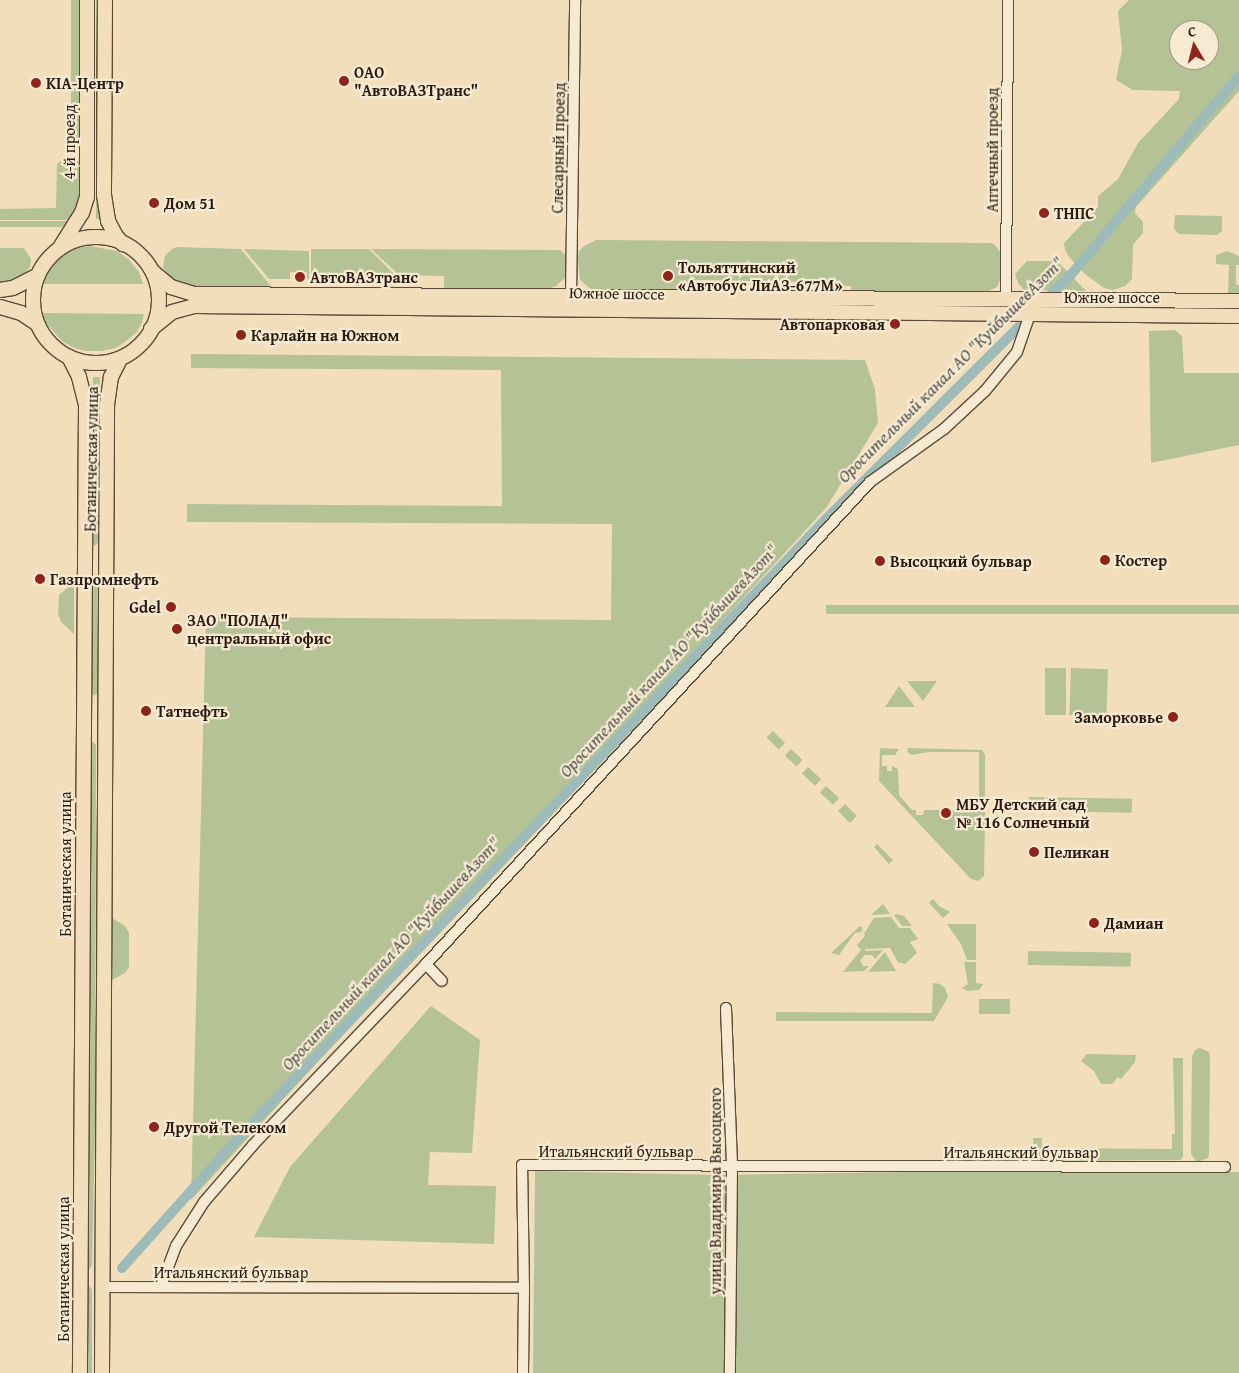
<!DOCTYPE html>
<meta charset="utf-8">
<style>
body{margin:0}
#map{position:relative;width:1239px;height:1373px;overflow:hidden;background:#f3debc;font-family:"Gentium Book Plus",serif}
div>[style]{position:absolute}
.green>*{inset:0;background:#b4c296;transform-origin:0 0}
.canal>*{height:10px;margin:-5px;padding:0 5px;transform-origin:5px;border-radius:5px;background:#9dbbb8}
.roads{filter:drop-shadow(1px 0 #5d4b3a) drop-shadow(-1px 0 #5d4b3a) drop-shadow(0 1px #5d4b3a) drop-shadow(0 -1px #5d4b3a)}
.minor>*{height:10px;margin:-5px;padding:0 5px;transform-origin:5px;border-radius:5px;background:#f7ead3}
.major>*{height:14px;margin:-7px;padding:0 7px;transform-origin:7px;border-radius:7px;background:#f3debc}
.major>.ring{margin:-7px;padding:0;box-sizing:content-box;background:none;border:14px solid #f3debc;border-radius:50%}
.dots>*{width:14px;height:14px;translate:-50% -50%;box-sizing:border-box;border:2px solid #f7ead3;border-radius:50%}
span{translate:-50% -50%;white-space:nowrap;text-align:center;line-height:1.15;-webkit-text-stroke:4.5px #f7ead3;paint-order:stroke}
.poi-label{font-size:16px;color:#2b1a0e;font-weight:700}
.left{translate:0 -50%;text-align:left}
.right{translate:-100% -50%;text-align:right}
.street-label{font-size:16px;color:#2b1a0e}
.water-label{font-size:18px;color:#53524a;font-style:italic}
.north{position:absolute;left:1169px;top:20px;width:50px;height:50px;box-sizing:border-box;background:#f7ead3;border:1px solid #a59784;border-radius:50%;rotate:352deg;font-size:14px;font-weight:700;line-height:20px;text-align:center;color:#2b1a0e}
.north::after{content:'';display:block;margin:auto;width:18px;height:22px;background:#8f2418;clip-path:polygon(50% 0,100% 100%,50% 72%,0 100%)}
</style>
<div id="map">
<div class="green">
<div style="clip-path:polygon(71px 0,85px 0,82px 145px,76px 147px,71px 147px)"></div>
<div style="left:96px;top:0;width:7px;height:219px"></div>
<div style="clip-path:polygon(evenodd,1129px 0,1239px 0,1239px 91px,1136px 207px,1135px 213px,1143px 222px,1143px 233px,1133px 245px,1132px 279px,1125px 286px,1113px 290px,1104px 288px,1085px 274px,1070px 258px,1065px 250px,1064px 243px,1098px 207px,1098px 196px,1118px 179px,1138px 143px,1179px 99px,1180px 91px,1133px 90px,1116px 80px,1122px 50px,1118px 11px,1129px 0,1179px 30px,1209px 30px,1209px 60px,1179px 60px,1179px 30px)"></div>
<div style="clip-path:polygon(63px 159px,81px 161px,84px 196px,74px 220px,0 220px,0 209px,56px 208px,57px 164px)"></div>
<div style="clip-path:polygon(1175px 215px,1222px 216px,1222px 231px,1217px 235px,1179px 234px,1174px 229px)"></div>
<div style="left:0;top:221px;width:72px;height:6px"></div>
<div style="clip-path:polygon(596px 240px,991px 243px,995px 245px,1003px 256px,1003px 273px,997px 287px,986px 292px,851px 291px,851px 286px,807px 286px,797px 282px,694px 280px,685px 289px,676px 291px,592px 290px,580px 280px,578px 258px,579px 251px,584px 246px)"></div>
<div style="clip-path:polygon(90px 246px,117px 251px,128px 259px,139px 272px,143px 284px,43px 284px,46px 270px,55px 260px,77px 248px)"></div>
<div style="clip-path:polygon(177px 247px,241px 249px,270px 285px,264px 287px,196px 287px,179px 284px,172px 280px,163px 267px,165px 256px,172px 249px)"></div>
<div style="clip-path:polygon(0 248px,24px 248px,31px 259px,30px 267px,22px 278px,0 286px)"></div>
<div style="clip-path:polygon(244px 249px,309px 251px,309px 279px,307px 279px,307px 272px,290px 272px,290px 279px,269px 279px)"></div>
<div style="clip-path:polygon(311px 249px,369px 249px,396px 276px,385px 280px,311px 279px)"></div>
<div style="clip-path:polygon(371px 249px,560px 250px,567px 256px,566px 277px,556px 286px,548px 289px,444px 288px,444px 276px,399px 275px)"></div>
<div style="clip-path:polygon(1227px 251px,1239px 256px,1239px 265px,1236px 265px,1236px 285px,1239px 285px,1239px 295px,1228px 295px,1229px 265px,1216px 264px,1216px 255px)"></div>
<div style="clip-path:polygon(1027px 261px,1057px 261px,1086px 291px,1024px 290px,1018px 283px,1015px 274px)"></div>
<div style="clip-path:polygon(43px 313px,144px 314px,142px 323px,137px 332px,126px 341px,116px 348px,101px 351px,86px 351px,74px 348px,62px 341px,45px 322px)"></div>
<div style="clip-path:polygon(1175px 330px,1182px 336px,1184px 373px,1239px 373px,1239px 445px,1151px 463px,1149px 331px)"></div>
<div style="clip-path:polygon(191px 354px,865px 360px,875px 389px,878px 423px,826px 508px,191px 1200px,206px 617px,611px 620px,612px 524px,187px 522px,187px 504px,502px 506px,501px 370px,191px 368px)"></div>
<div style="clip-path:polygon(93px 377px,100px 377px,99px 542px,94px 546px,92px 542px)"></div>
<div style="clip-path:polygon(96px 574px,99px 578px,98px 692px,94px 696px,91px 692px,92px 578px)"></div>
<div style="clip-path:polygon(74px 583px,74px 634px,61px 622px,58px 613px,59px 595px)"></div>
<div style="left:826px;top:605px;width:413px;height:9px"></div>
<div style="left:1045px;top:668px;width:21px;height:47px"></div>
<div style="left:1071px;top:668px;width:37px;height:47px;rotate:2deg"></div>
<div style="clip-path:polygon(907px 681px,937px 681px,923px 701px)"></div>
<div style="clip-path:polygon(899px 686px,915px 707px,885px 707px)"></div>
<div style="left:773px;top:731px;width:17px;height:9px;rotate:45deg"></div>
<div style="clip-path:polygon(91px 740px,96px 745px,95px 1133px,92px 1266px,88px 1270px,86px 1269px,89px 742px)"></div>
<div style="clip-path:polygon(880px 748px,899px 749px,895px 755px,882px 755px,882px 766px,887px 766px,887px 771px,892px 771px,892px 766px,898px 769px,899px 795px,912px 810px,916px 810px,916px 815px,923px 815px,924px 810px,983px 810px,985px 812px,984px 876px,978px 881px,971px 879px,879px 781px)"></div>
<div style="clip-path:polygon(908px 748px,982px 750px,985px 755px,985px 800px,982px 804px,979px 799px,979px 752px,928px 752px,912px 755px,907px 752px)"></div>
<div style="left:791px;top:749px;width:16px;height:9px;rotate:43deg"></div>
<div style="left:808px;top:767px;width:18px;height:9px;rotate:43deg"></div>
<div style="left:826px;top:786px;width:18px;height:9px;rotate:43deg"></div>
<div style="left:1029px;top:797px;width:103px;height:14px;rotate:1deg"></div>
<div style="left:845px;top:804px;width:17px;height:10px;rotate:45deg"></div>
<div style="clip-path:polygon(877px 844px,893px 860px,889px 864px,874px 847px)"></div>
<div style="clip-path:polygon(933px 899px,939px 906px,950px 912px,943px 918px,929px 903px)"></div>
<div style="clip-path:polygon(883px 904px,890px 914px,871px 915px)"></div>
<div style="clip-path:polygon(897px 914px,904px 916px,912px 926px,902px 926px,894px 915px)"></div>
<div style="clip-path:polygon(891px 917px,899px 928px,910px 928px,918px 939px,910px 942px,917px 953px,905px 964px,898px 962px,890px 948px,865px 949px,866px 951px,883px 950px,875px 959px,872px 955px,865px 955px,860px 960px,863px 966px,869px 966px,864px 971px,843px 972px,861px 950px,857px 945px,865px 936px,864px 934px,874px 918px)"></div>
<div style="clip-path:polygon(112px 918px,125px 926px,129px 933px,129px 967px,125px 973px,112px 980px)"></div>
<div style="clip-path:polygon(947px 924px,976px 924px,976px 960px,967px 960px,961px 944px)"></div>
<div style="clip-path:polygon(860px 926px,863px 928px,861px 932px,855px 933px,839px 955px,831px 953px)"></div>
<div style="left:1028px;top:951px;width:103px;height:14px;rotate:1deg"></div>
<div style="clip-path:polygon(885px 952px,896px 971px,868px 972px)"></div>
<div style="clip-path:polygon(964px 962px,976px 962px,976px 983px,983px 984px,979px 990px,968px 991px,962px 988px,968px 984px)"></div>
<div style="clip-path:polygon(933px 983px,940px 984px,945px 988px,948px 997px,934px 1021px,776px 1021px,776px 1012px,932px 1013px)"></div>
<div style="left:979px;top:999px;width:31px;height:15px"></div>
<div style="clip-path:polygon(431px 1006px,480px 1040px,472px 1153px,430px 1152px,428px 1185px,496px 1186px,494px 1244px,254px 1237px,290px 1167px)"></div>
<div style="clip-path:polygon(1200px 1048px,1209px 1052px,1210px 1057px,1209px 1154px,1208px 1158px,1200px 1161px,1196px 1161px,1191px 1154px,1192px 1056px,1196px 1049px)"></div>
<div style="clip-path:polygon(1087px 1054px,1136px 1055px,1135px 1062px,1121px 1079px,1118px 1077px,1112px 1084px,1101px 1084px,1094px 1071px,1081px 1061px)"></div>
<div style="clip-path:polygon(1173px 1058px,1183px 1058px,1183px 1156px,1181px 1160px,1036px 1161px,1034px 1159px,1033px 1138px,1042px 1138px,1042px 1148px,1172px 1149px,1172px 1134px,1175px 1134px)"></div>
<div style="clip-path:polygon(535px 1171px,720px 1175px,973px 1171px,1239px 1172px,1239px 1373px,533px 1373px)"></div>
<div style="clip-path:polygon(89px 1285px,92px 1290px,92px 1373px,83px 1373px,86px 1286px)"></div>
</div>
<div class="canal">
<div style="left:1043px;top:302px;width:36px;rotate:-44deg"></div>
<div style="left:1069px;top:277px;width:263px;rotate:-49.8deg"></div>
<div style="left:122px;top:1268px;width:164px;rotate:-48.2deg"></div>
<div style="left:231px;top:1146px;width:863px;rotate:-46.5deg"></div>
<div style="left:825px;top:520px;width:289px;rotate:-44.9deg"></div>
</div>
<div class="roads">
<div class="minor">
<div style="left:571px;top:296px;width:296px;rotate:-89.2deg"></div>
<div style="left:1006px;top:299px;width:299px;rotate:-89.6deg"></div>
<div style="left:426px;top:964px;width:23px;rotate:47deg"></div>
<div style="left:726px;top:1008px;width:159px;rotate:87.8deg"></div>
<div style="left:732px;top:1167px;width:206px;rotate:90.6deg"></div>
<div style="left:161px;top:1286px;width:43px;rotate:-69.4deg"></div>
<div style="left:176px;top:1246px;width:52px;rotate:-57.5deg"></div>
<div style="left:204px;top:1202px;width:75px;rotate:-49.3deg"></div>
<div style="left:253px;top:1145px;width:250px;rotate:-46.3deg"></div>
<div style="left:426px;top:964px;width:655px;rotate:-47.35deg"></div>
<div style="left:870px;top:482px;width:91px;rotate:-35.6deg"></div>
<div style="left:944px;top:429px;width:56px;rotate:-42.8deg"></div>
<div style="left:985px;top:391px;width:50px;rotate:-50.6deg"></div>
<div style="left:1017px;top:352px;width:40px;rotate:-71.1deg"></div>
<div style="left:102px;top:1287px;width:422px;rotate:0.1deg"></div>
<div style="left:524px;top:1288px;width:123px;rotate:-90.9deg"></div>
<div style="left:522px;top:1165px;width:703px;rotate:0.16deg"></div>
<div style="left:523px;top:1373px;width:85px;rotate:-89.3deg"></div>
</div>
<div class="major">
<div style="left:105px;top:0;width:195px;rotate:90.3deg"></div>
<div style="left:104px;top:195px;width:26px;rotate:81deg"></div>
<div style="left:108px;top:221px;width:17px;rotate:62deg"></div>
<div style="left:116px;top:236px;width:11px;rotate:49deg"></div>
<div class="ring" style="left:33px;top:237px;width:112px;height:112px"></div>
<div style="left:61px;top:246px;width:39px;rotate:-58deg"></div>
<div style="left:82px;top:213px;width:17px;rotate:-73deg"></div>
<div style="left:87px;top:197px;width:197px;rotate:-90deg"></div>
<div style="left:152px;top:271px;width:25px;rotate:40deg"></div>
<div style="left:171px;top:287px;width:24px;rotate:17deg"></div>
<div style="left:194px;top:294px;width:1045px;rotate:0.38deg"></div>
<div style="left:0;top:290px;width:13px;rotate:-9deg"></div>
<div style="left:13px;top:288px;width:28px;rotate:-27deg"></div>
<div style="left:0;top:307px;width:22px;rotate:16deg"></div>
<div style="left:21px;top:313px;width:18px;rotate:34deg"></div>
<div style="left:151px;top:329px;width:27px;rotate:-39deg"></div>
<div style="left:172px;top:312px;width:23px;rotate:-15deg"></div>
<div style="left:194px;top:306px;width:1045px;rotate:0.55deg"></div>
<div style="left:69px;top:357px;width:22px;rotate:63deg"></div>
<div style="left:79px;top:377px;width:29px;rotate:76deg"></div>
<div style="left:86px;top:405px;width:968px;rotate:90.36deg"></div>
<div style="left:102px;top:1373px;width:968px;rotate:-89.7deg"></div>
<div style="left:107px;top:405px;width:28px;rotate:-82deg"></div>
<div style="left:111px;top:377px;width:20px;rotate:-63deg"></div>
</div>
</div>
<div class="dots">
<div style="left:344px;top:81px;background:#8f2418"></div>
<div style="left:36px;top:83px;background:#8f2418"></div>
<div style="left:154px;top:203px;background:#8f2418"></div>
<div style="left:1044px;top:213px;background:#8f2418"></div>
<div style="left:668px;top:276px;background:#8f2418"></div>
<div style="left:300px;top:277px;background:#8f2418"></div>
<div style="left:895px;top:324px;background:#8f2418"></div>
<div style="left:241px;top:335px;background:#8f2418"></div>
<div style="left:1105px;top:560px;background:#8f2418"></div>
<div style="left:880px;top:561px;background:#8f2418"></div>
<div style="left:40px;top:579px;background:#8f2418"></div>
<div style="left:171px;top:607px;background:#8f2418"></div>
<div style="left:177px;top:629px;background:#8f2418"></div>
<div style="left:146px;top:711px;background:#8f2418"></div>
<div style="left:1173px;top:717px;background:#8f2418"></div>
<div style="left:946px;top:813px;background:#8f2418"></div>
<div style="left:1034px;top:852px;background:#8f2418"></div>
<div style="left:1094px;top:923px;background:#8f2418"></div>
<div style="left:154px;top:1127px;background:#8f2418"></div>
</div>
<div class="poi-label">
<span class="left" style="left:354px;top:81px">ОАО<br>"АвтоВАЗТранс"</span>
<span class="left" style="left:46px;top:83px">KIA-Центр</span>
<span class="left" style="left:164px;top:203px">Дом 51</span>
<span class="left" style="left:1054px;top:213px">ТНПС</span>
<span class="left" style="left:678px;top:276px">Тольяттинский<br>«Автобус ЛиАЗ-677М»</span>
<span class="left" style="left:310px;top:277px">АвтоВАЗтранс</span>
<span class="right" style="left:885px;top:324px">Автопарковая</span>
<span class="left" style="left:251px;top:335px">Карлайн на Южном</span>
<span class="left" style="left:1115px;top:560px">Костер</span>
<span class="left" style="left:890px;top:561px">Высоцкий бульвар</span>
<span class="left" style="left:50px;top:579px">Газпромнефть</span>
<span class="right" style="left:161px;top:607px">Gdel</span>
<span class="left" style="left:187px;top:629px">ЗАО "ПОЛАД"<br>центральный офис</span>
<span class="left" style="left:156px;top:711px">Татнефть</span>
<span class="right" style="left:1163px;top:717px">Заморковье</span>
<span class="left" style="left:956px;top:813px">МБУ Детский сад<br>№ 116 Солнечный</span>
<span class="left" style="left:1044px;top:852px">Пеликан</span>
<span class="left" style="left:1104px;top:923px">Дамиан</span>
<span class="left" style="left:164px;top:1127px">Другой Телеком</span>
</div>
<div class="street-label">
<span style="left:69px;top:142px;rotate:-90deg">4-й проезд</span>
<span style="left:558px;top:148px;rotate:-89deg">Слесарный проезд</span>
<span style="left:992px;top:150px;rotate:-90deg">Аптечный проезд</span>
<span style="left:617px;top:293px;rotate:1deg">Южное шоссе</span>
<span style="left:1112px;top:297px">Южное шоссе</span>
<span style="left:91px;top:459px;rotate:-89deg">Ботаническая улица</span>
<span style="left:65px;top:864px;rotate:-90deg">Ботаническая улица</span>
<span style="left:616px;top:1151px">Итальянский бульвар</span>
<span style="left:1021px;top:1152px">Итальянский бульвар</span>
<span style="left:715px;top:1191px;rotate:-90deg">улица Владимира Высоцкого</span>
<span style="left:63px;top:1269px;rotate:-90deg">Ботаническая улица</span>
<span style="left:231px;top:1272px">Итальянский бульвар</span>
</div>
<div class="water-label">
<span style="left:951px;top:370px;rotate:-45deg">Оросительный канал АО "КуйбышевАзот"</span>
<span style="left:669px;top:661px;rotate:-47deg">Оросительный канал АО "КуйбышевАзот"</span>
<span style="left:391px;top:954px;rotate:-47deg">Оросительный канал АО "КуйбышевАзот"</span>
</div>
<div class="north">С</div>
</div>
